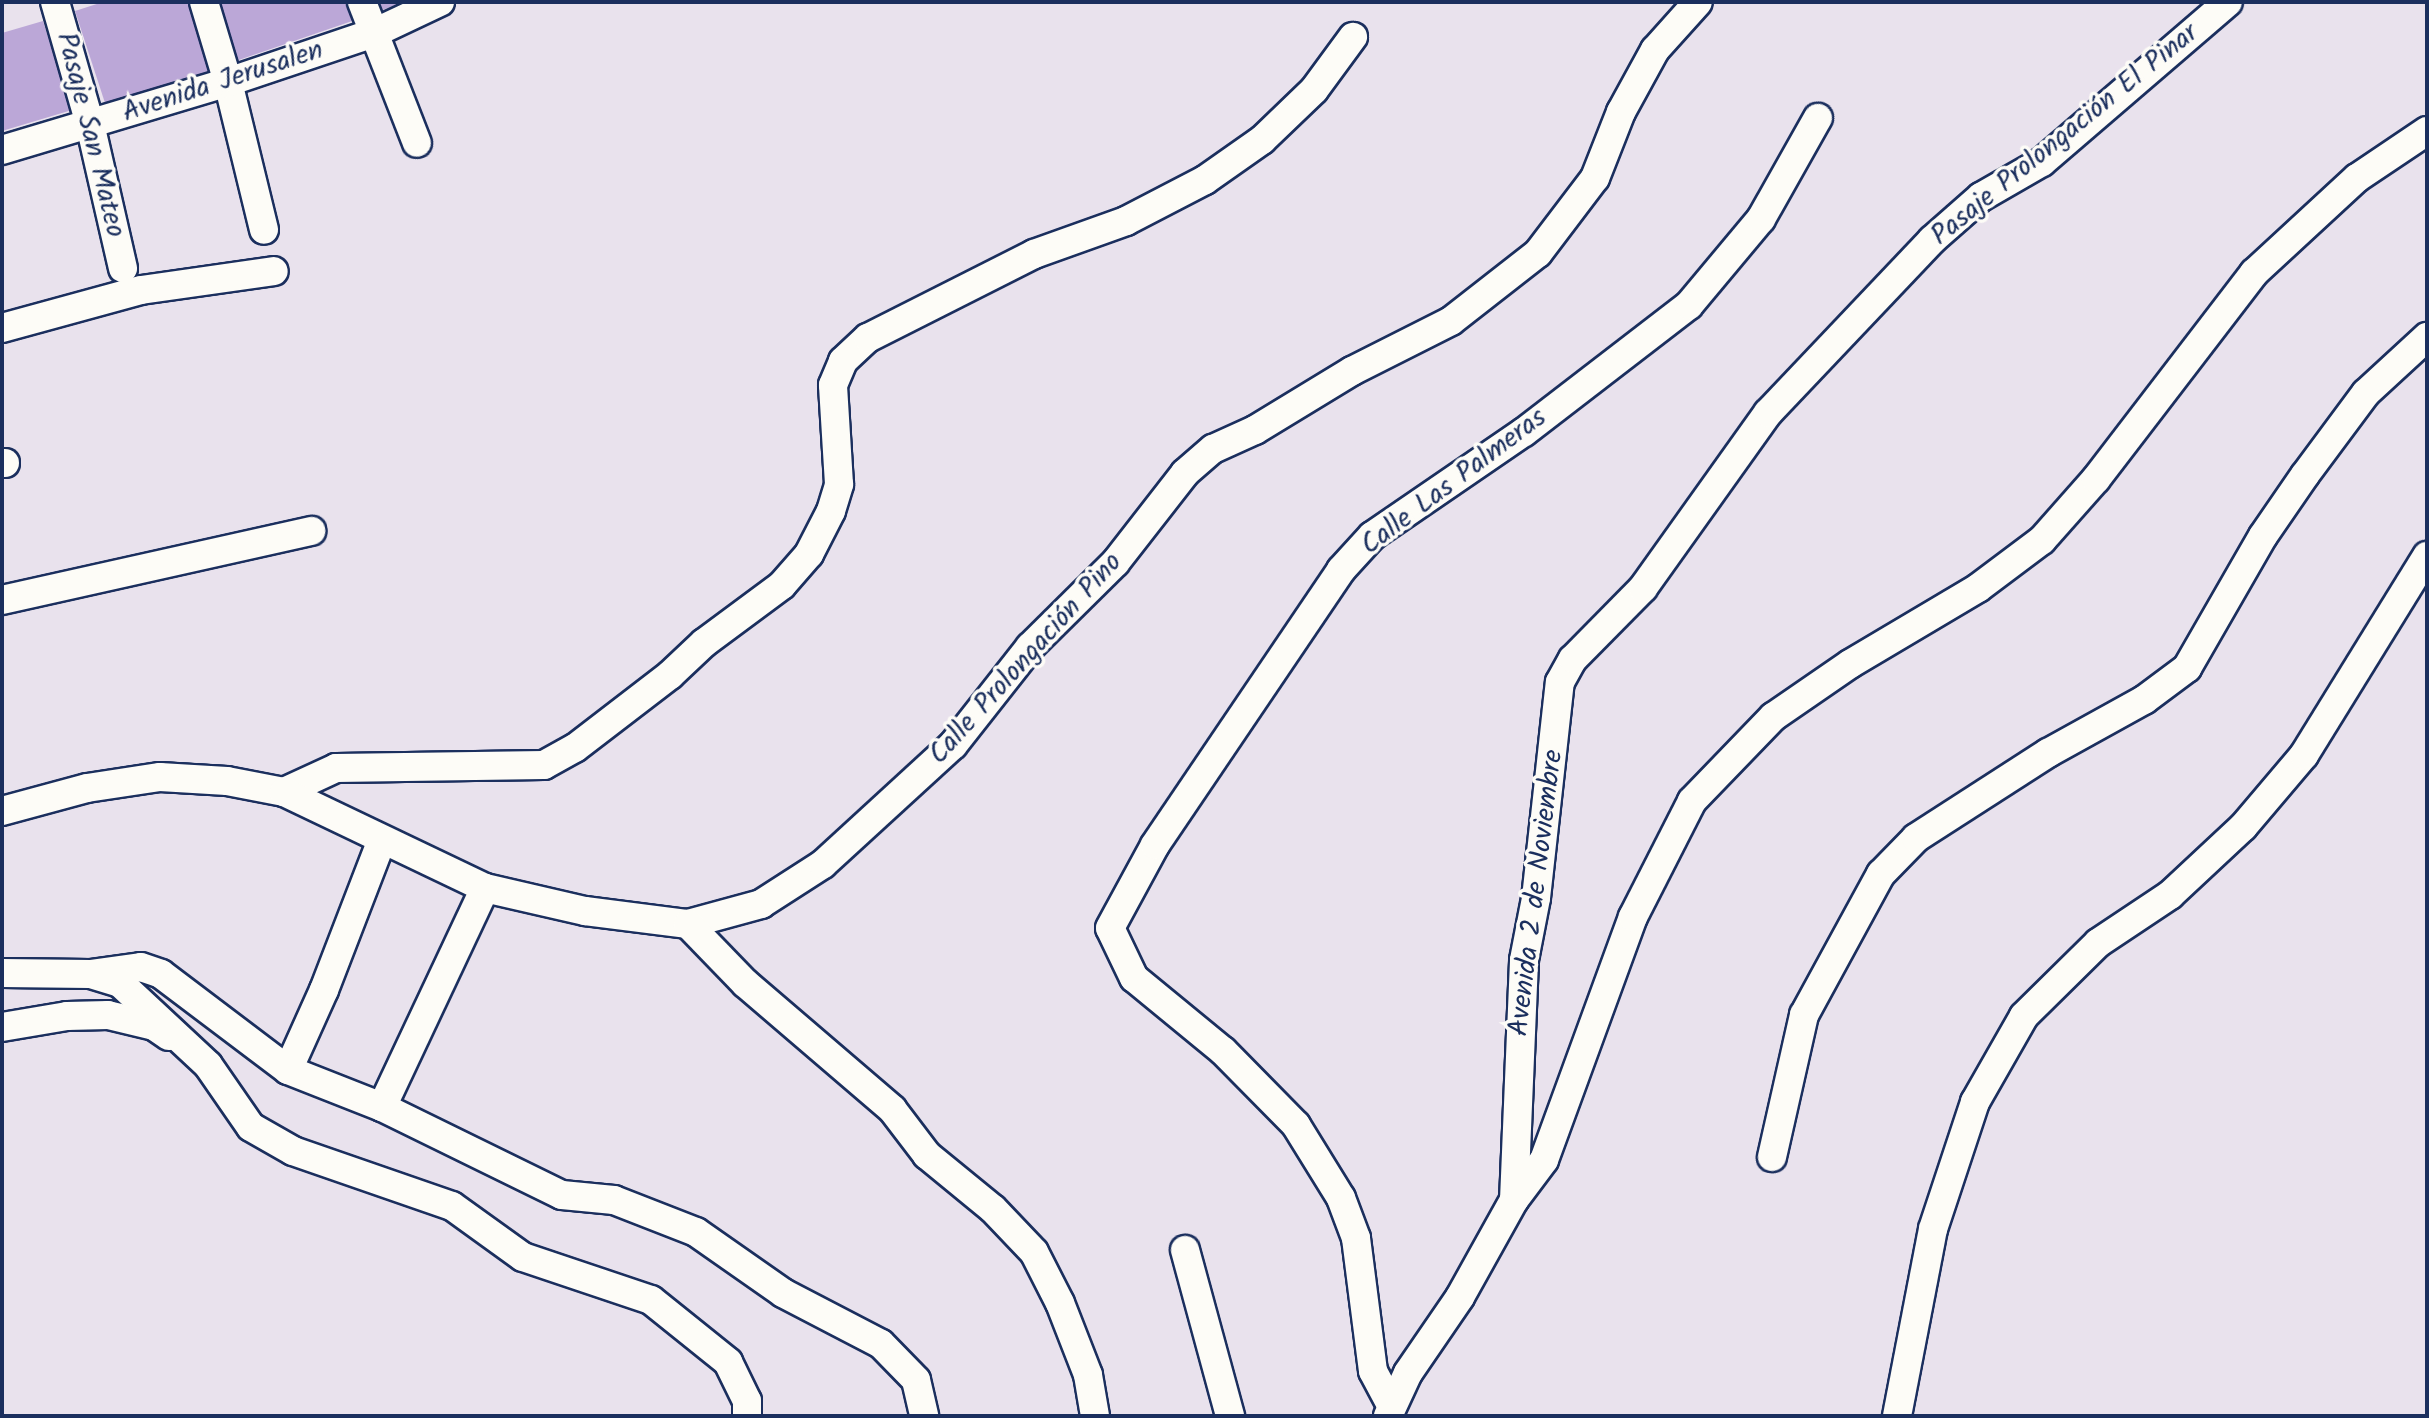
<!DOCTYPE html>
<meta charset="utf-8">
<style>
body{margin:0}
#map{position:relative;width:2429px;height:1418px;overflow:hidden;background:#e9e2ed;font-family:Kalam,sans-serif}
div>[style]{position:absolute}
.building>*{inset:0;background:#bba7d7}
.roads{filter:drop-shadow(2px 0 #1b2f5e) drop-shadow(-2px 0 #1b2f5e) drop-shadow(0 2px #1b2f5e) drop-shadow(0 -2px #1b2f5e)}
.street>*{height:28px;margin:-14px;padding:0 14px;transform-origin:14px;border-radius:14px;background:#fdfcf7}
span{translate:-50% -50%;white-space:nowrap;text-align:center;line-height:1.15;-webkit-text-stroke:7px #fdfcf7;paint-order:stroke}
.street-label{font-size:28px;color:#1b2f5e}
.frame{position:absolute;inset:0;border:4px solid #1b2f5e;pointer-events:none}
</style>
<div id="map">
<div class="building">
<div style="clip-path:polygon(103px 2px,194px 2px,216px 69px,105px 103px,75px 11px)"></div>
<div style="clip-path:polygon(214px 2px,351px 2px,358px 19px,233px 62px)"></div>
<div style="clip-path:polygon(375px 2px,402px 2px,378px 12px)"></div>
<div style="clip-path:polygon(43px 21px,72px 110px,2px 131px,2px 33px)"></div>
</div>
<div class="roads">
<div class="street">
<div style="left:55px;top:2px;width:127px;rotate:74deg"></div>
<div style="left:90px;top:124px;width:148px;rotate:77.1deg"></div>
<div style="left:204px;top:2px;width:84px;rotate:73.3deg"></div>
<div style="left:228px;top:82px;width:152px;rotate:76.3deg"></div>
<div style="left:362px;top:2px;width:151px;rotate:68.7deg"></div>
<div style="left:2px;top:150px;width:236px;rotate:-16.7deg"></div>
<div style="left:228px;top:82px;width:154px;rotate:-18.6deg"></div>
<div style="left:374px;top:33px;width:73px;rotate:-25.2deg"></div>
<div style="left:2px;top:328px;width:144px;rotate:-15.3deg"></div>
<div style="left:141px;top:290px;width:134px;rotate:-8.1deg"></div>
<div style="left:2px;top:463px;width:3px"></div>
<div style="left:2px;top:600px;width:317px;rotate:-12.6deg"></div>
<div style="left:284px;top:792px;width:57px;rotate:-24.8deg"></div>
<div style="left:336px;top:768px;width:208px;rotate:-0.8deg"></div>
<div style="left:544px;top:765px;width:35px;rotate:-29deg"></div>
<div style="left:575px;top:748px;width:120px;rotate:-37.5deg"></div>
<div style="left:670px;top:675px;width:47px;rotate:-43.3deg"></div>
<div style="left:704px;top:643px;width:97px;rotate:-36.6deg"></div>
<div style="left:782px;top:585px;width:41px;rotate:-48.9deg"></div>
<div style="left:809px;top:554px;width:48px;rotate:-62.9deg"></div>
<div style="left:831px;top:511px;width:28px;rotate:-73deg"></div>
<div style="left:839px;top:484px;width:99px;rotate:-93.5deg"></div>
<div style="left:833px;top:385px;width:26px;rotate:-67deg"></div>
<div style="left:843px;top:361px;width:34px;rotate:-43deg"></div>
<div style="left:868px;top:338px;width:186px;rotate:-26.8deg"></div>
<div style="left:1034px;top:254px;width:98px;rotate:-19.7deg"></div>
<div style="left:1126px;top:221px;width:89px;rotate:-27.4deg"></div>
<div style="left:1205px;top:180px;width:70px;rotate:-35.1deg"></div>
<div style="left:1262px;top:140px;width:72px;rotate:-43.9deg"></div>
<div style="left:1314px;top:90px;width:66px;rotate:-53.7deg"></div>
<div style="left:2px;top:811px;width:88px;rotate:-15.1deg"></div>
<div style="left:87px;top:788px;width:74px;rotate:-8.6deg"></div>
<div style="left:160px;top:777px;width:67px;rotate:3.4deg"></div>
<div style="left:227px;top:781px;width:58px;rotate:10.9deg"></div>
<div style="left:284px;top:792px;width:223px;rotate:25.5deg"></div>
<div style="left:485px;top:888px;width:103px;rotate:13deg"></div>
<div style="left:585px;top:911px;width:104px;rotate:7.2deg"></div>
<div style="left:688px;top:924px;width:76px;rotate:-15.3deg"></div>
<div style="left:761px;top:904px;width:74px;rotate:-32.8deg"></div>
<div style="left:823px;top:864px;width:176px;rotate:-42.5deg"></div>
<div style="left:953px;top:745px;width:125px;rotate:-51.8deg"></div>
<div style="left:1030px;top:647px;width:120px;rotate:-44.7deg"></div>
<div style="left:1115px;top:563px;width:114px;rotate:-52.1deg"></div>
<div style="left:1185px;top:473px;width:37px;rotate:-41deg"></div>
<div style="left:1213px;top:449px;width:46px;rotate:-24.3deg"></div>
<div style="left:1255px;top:430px;width:114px;rotate:-31.3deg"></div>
<div style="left:1352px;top:371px;width:111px;rotate:-26.8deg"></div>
<div style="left:1451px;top:321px;width:110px;rotate:-38deg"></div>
<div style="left:1538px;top:253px;width:94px;rotate:-52.8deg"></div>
<div style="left:1595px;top:178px;width:71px;rotate:-68.5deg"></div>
<div style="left:1621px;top:112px;width:71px;rotate:-61.3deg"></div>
<div style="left:1655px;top:50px;width:64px;rotate:-48.1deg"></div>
<div style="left:688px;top:924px;width:82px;rotate:46deg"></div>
<div style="left:745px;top:983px;width:194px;rotate:40.6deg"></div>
<div style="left:892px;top:1109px;width:58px;rotate:52.7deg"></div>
<div style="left:927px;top:1155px;width:85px;rotate:39.3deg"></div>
<div style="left:993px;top:1209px;width:59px;rotate:46.4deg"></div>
<div style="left:1034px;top:1252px;width:57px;rotate:63deg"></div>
<div style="left:1060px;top:1303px;width:77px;rotate:68.7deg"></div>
<div style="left:1088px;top:1375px;width:42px;rotate:80.3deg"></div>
<div style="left:2px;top:973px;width:88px;rotate:0.7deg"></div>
<div style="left:90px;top:974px;width:51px;rotate:-7.8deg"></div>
<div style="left:141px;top:967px;width:21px;rotate:19deg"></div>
<div style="left:161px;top:974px;width:159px;rotate:37.1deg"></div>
<div style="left:288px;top:1070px;width:101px;rotate:21.5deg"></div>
<div style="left:382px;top:1107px;width:200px;rotate:26.1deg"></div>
<div style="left:562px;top:1195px;width:52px;rotate:5.5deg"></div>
<div style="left:614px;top:1200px;width:88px;rotate:21.3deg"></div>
<div style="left:696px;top:1232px;width:106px;rotate:35deg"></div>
<div style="left:783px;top:1293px;width:110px;rotate:27.5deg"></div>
<div style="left:881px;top:1344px;width:50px;rotate:45.8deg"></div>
<div style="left:916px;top:1380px;width:37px;rotate:77deg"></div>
<div style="left:91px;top:974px;width:30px;rotate:17deg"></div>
<div style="left:120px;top:983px;width:120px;rotate:43deg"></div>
<div style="left:208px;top:1065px;width:75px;rotate:55.3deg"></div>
<div style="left:251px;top:1127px;width:48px;rotate:29.7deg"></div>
<div style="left:293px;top:1151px;width:168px;rotate:19.1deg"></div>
<div style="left:452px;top:1206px;width:87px;rotate:35.7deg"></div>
<div style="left:523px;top:1257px;width:135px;rotate:18.6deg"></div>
<div style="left:651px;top:1300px;width:99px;rotate:38.8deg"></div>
<div style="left:728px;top:1362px;width:43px;rotate:64deg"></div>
<div style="left:747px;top:1401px;width:15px;rotate:90deg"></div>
<div style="left:2px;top:1027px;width:66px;rotate:-9.6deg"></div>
<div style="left:67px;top:1016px;width:41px;rotate:-1.4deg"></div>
<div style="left:108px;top:1015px;width:47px;rotate:13.4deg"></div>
<div style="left:154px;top:1026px;width:18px;rotate:34deg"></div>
<div style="left:288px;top:1070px;width:88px;rotate:-65.8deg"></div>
<div style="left:324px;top:990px;width:161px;rotate:-68.9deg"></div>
<div style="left:382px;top:1107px;width:242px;rotate:-64.8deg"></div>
<div style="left:1772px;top:1157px;width:146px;rotate:-77.3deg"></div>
<div style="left:1804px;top:1015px;width:161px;rotate:-61.4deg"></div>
<div style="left:1881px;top:874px;width:50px;rotate:-45.8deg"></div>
<div style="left:1916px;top:838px;width:157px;rotate:-32.8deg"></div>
<div style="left:2048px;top:753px;width:110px;rotate:-28.9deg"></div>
<div style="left:2144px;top:700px;width:54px;rotate:-36.7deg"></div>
<div style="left:2187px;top:668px;width:152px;rotate:-60.1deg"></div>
<div style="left:2263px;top:536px;width:74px;rotate:-55.5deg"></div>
<div style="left:2305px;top:475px;width:102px;rotate:-53.4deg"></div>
<div style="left:2366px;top:393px;width:83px;rotate:-42.6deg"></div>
<div style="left:1514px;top:1200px;width:50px;rotate:-53.1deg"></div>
<div style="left:1544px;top:1160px;width:259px;rotate:-69.9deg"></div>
<div style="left:1633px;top:917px;width:130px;rotate:-63deg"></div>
<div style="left:1692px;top:801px;width:117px;rotate:-46deg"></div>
<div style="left:1773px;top:717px;width:93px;rotate:-34.5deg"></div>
<div style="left:1850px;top:664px;width:149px;rotate:-30.7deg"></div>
<div style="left:1978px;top:588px;width:80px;rotate:-36.9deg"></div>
<div style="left:2042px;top:540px;width:81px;rotate:-48.5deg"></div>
<div style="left:2096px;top:479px;width:260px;rotate:-52.5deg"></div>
<div style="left:2254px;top:273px;width:140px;rotate:-42.7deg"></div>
<div style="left:2357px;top:178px;width:84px;rotate:-33.9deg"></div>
<div style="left:1185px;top:1250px;width:172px;rotate:74.8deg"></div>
<div style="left:1391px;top:1405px;width:38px;rotate:-118deg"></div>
<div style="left:1373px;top:1371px;width:134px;rotate:-97.3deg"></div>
<div style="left:1356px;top:1238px;width:43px;rotate:-110.6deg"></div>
<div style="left:1341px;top:1198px;width:86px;rotate:-121.7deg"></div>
<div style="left:1296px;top:1125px;width:104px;rotate:-134.6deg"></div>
<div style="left:1223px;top:1051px;width:115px;rotate:-140.6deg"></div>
<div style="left:1134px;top:978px;width:55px;rotate:-115.6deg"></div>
<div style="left:1110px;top:928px;width:94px;rotate:-61.5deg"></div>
<div style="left:1155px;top:845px;width:332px;rotate:-55.9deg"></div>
<div style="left:1341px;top:570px;width:46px;rotate:-47.6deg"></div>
<div style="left:1372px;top:536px;width:184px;rotate:-34.4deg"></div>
<div style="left:1524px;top:432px;width:208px;rotate:-37.6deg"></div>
<div style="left:1689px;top:305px;width:112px;rotate:-50.1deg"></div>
<div style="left:1761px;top:219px;width:116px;rotate:-60.6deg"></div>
<div style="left:1388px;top:1416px;width:47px;rotate:-65.1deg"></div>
<div style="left:1408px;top:1373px;width:92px;rotate:-55.6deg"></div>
<div style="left:1460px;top:1297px;width:111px;rotate:-60.9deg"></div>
<div style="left:1514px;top:1200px;width:240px;rotate:-87.6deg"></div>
<div style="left:1524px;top:960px;width:63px;rotate:-79deg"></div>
<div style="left:1536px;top:898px;width:217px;rotate:-83.7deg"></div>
<div style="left:1560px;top:682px;width:26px;rotate:-61deg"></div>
<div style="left:1573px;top:659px;width:100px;rotate:-45.4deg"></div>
<div style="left:1643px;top:588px;width:215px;rotate:-54.5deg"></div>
<div style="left:1768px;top:413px;width:238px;rotate:-46.5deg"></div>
<div style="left:1932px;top:240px;width:65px;rotate:-41.3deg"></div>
<div style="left:1981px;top:197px;width:70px;rotate:-29.8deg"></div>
<div style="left:2042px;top:162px;width:245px;rotate:-40.7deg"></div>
<div style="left:1897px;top:1416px;width:190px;rotate:-79.1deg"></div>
<div style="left:1933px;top:1229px;width:134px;rotate:-71.7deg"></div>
<div style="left:1975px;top:1102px;width:99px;rotate:-60.3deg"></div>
<div style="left:2024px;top:1016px;width:104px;rotate:-44.6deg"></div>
<div style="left:2098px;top:943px;width:87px;rotate:-33.7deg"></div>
<div style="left:2170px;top:895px;width:100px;rotate:-43deg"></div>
<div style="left:2243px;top:827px;width:94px;rotate:-49.7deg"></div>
<div style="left:2304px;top:755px;width:234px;rotate:-58.3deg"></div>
</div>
</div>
<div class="street-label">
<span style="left:223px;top:82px;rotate:-18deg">Avenida Jerusalen</span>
<span style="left:90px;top:135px;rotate:76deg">Pasaje San Mateo</span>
<span style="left:2065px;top:135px;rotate:-39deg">Pasaje Prolongación El Pinar</span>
<span style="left:1454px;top:482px;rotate:-37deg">Calle Las Palmeras</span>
<span style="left:1026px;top:659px;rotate:-48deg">Calle Prolongación Pino</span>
<span style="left:1537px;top:893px;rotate:-83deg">Avenida 2 de Noviembre</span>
</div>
<div class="frame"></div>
</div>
